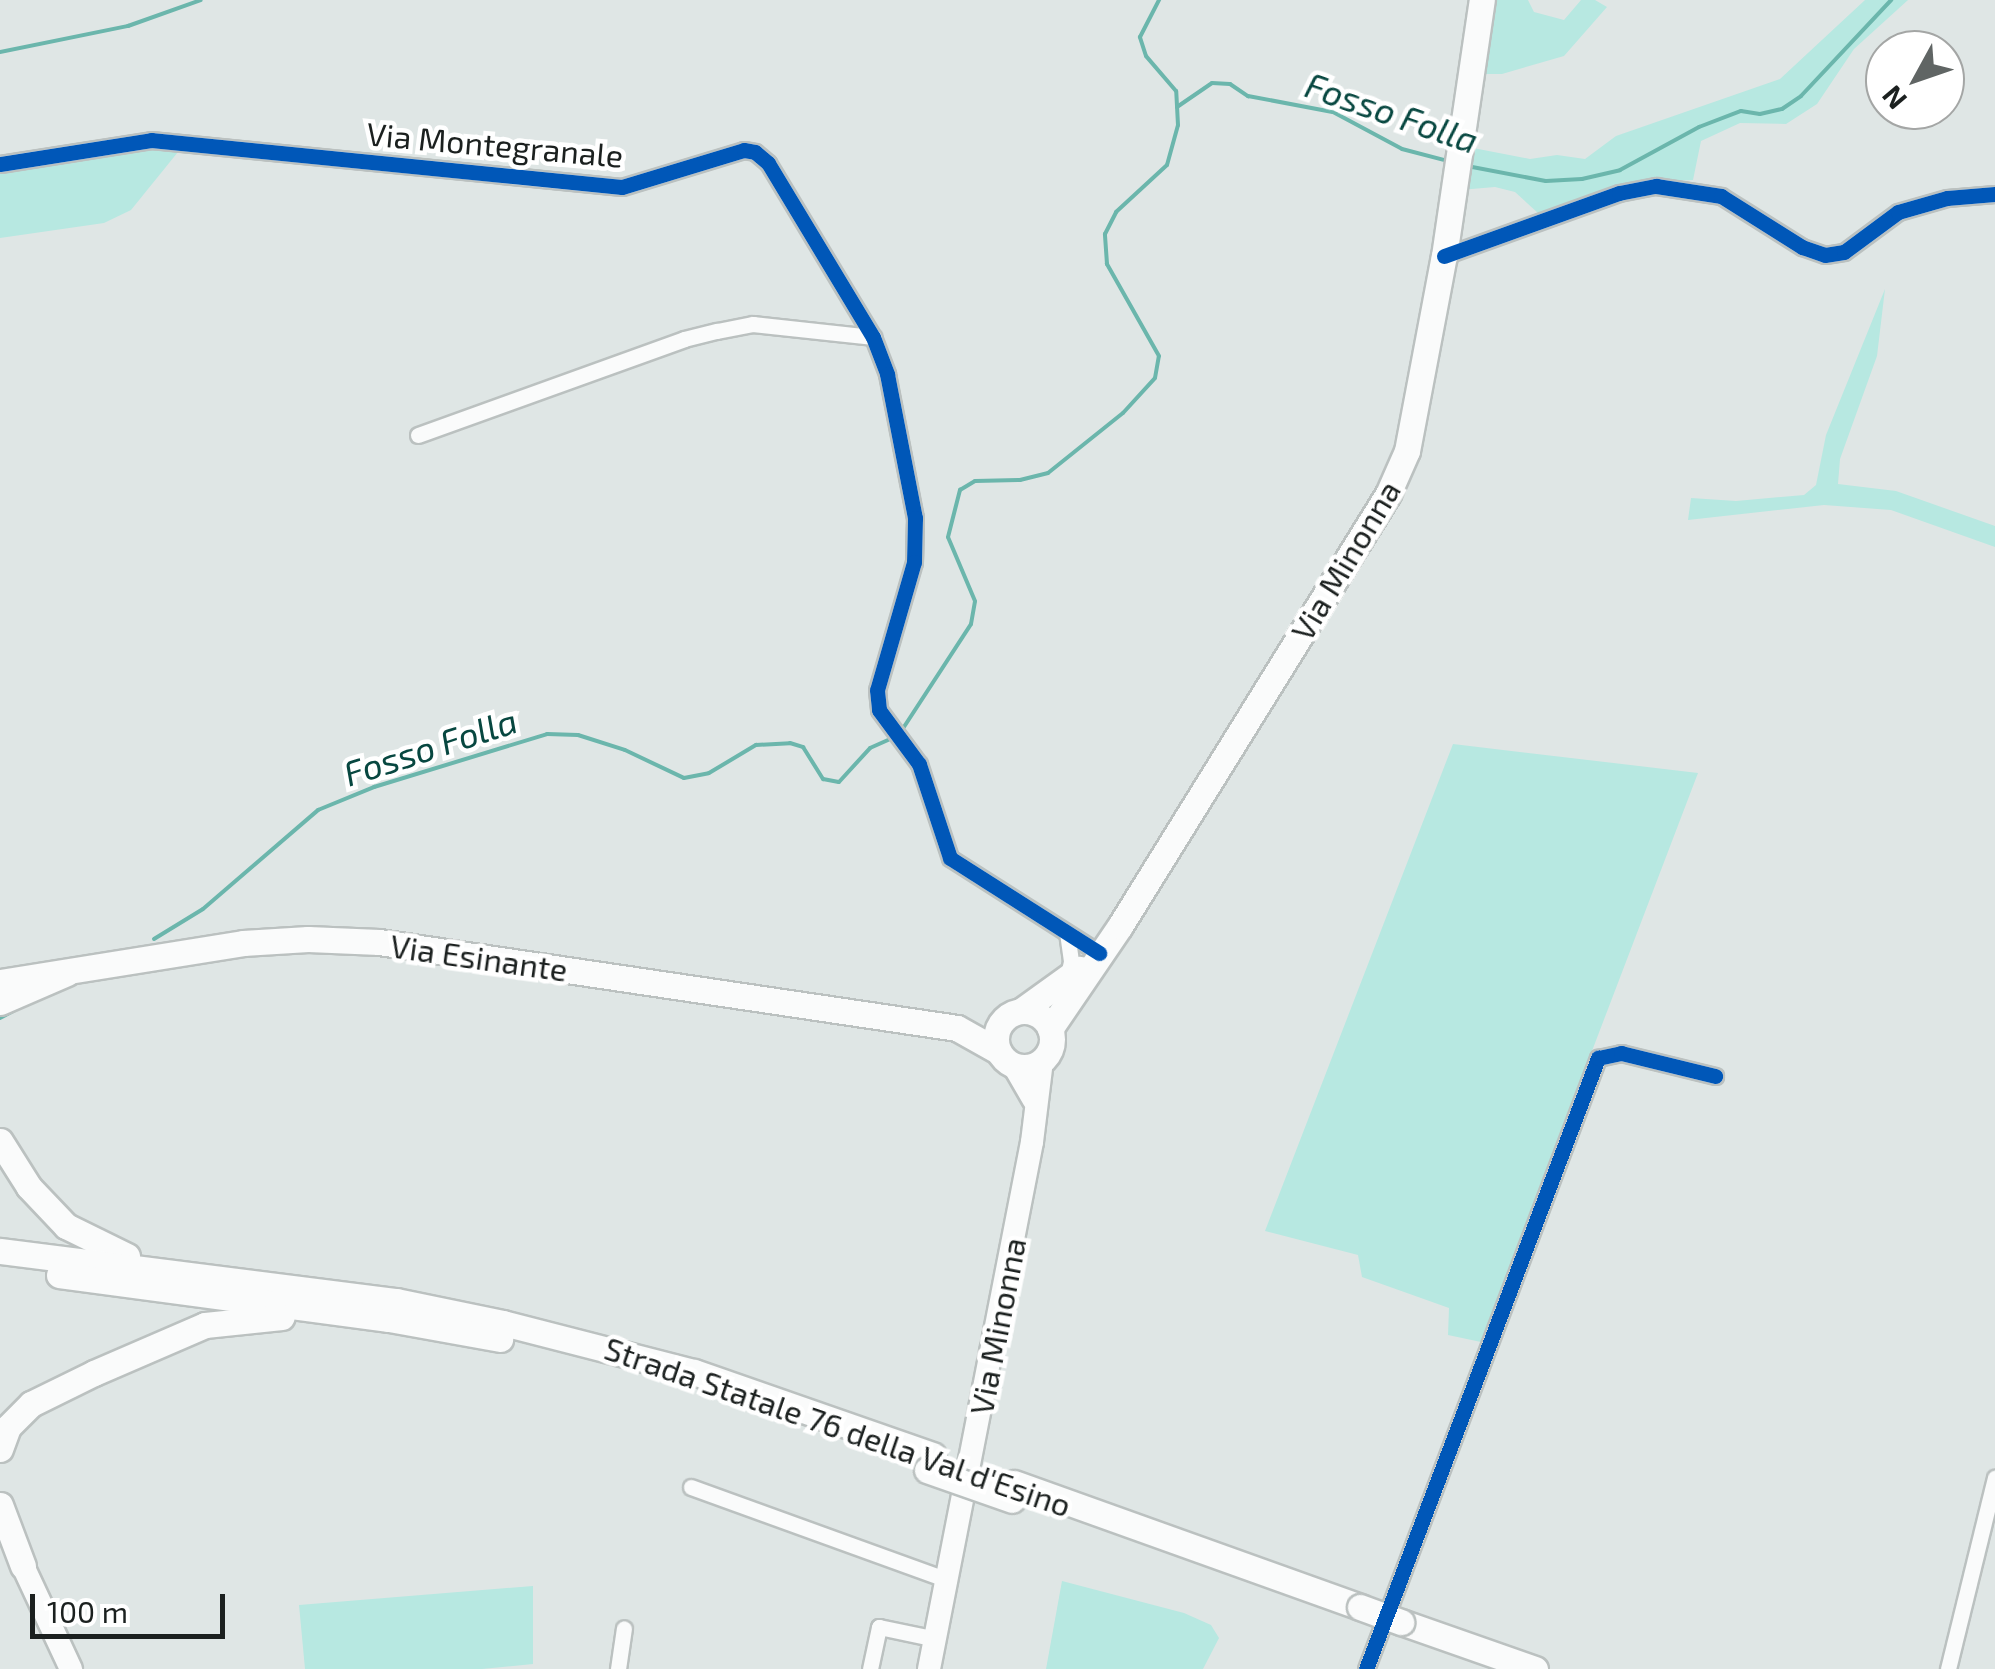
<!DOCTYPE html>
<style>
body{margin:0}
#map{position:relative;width:1995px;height:1669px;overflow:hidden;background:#dfe6e5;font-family:"Exo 2",sans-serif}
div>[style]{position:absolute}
.green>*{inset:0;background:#b7e8e1}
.stream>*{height:4px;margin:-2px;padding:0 2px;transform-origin:2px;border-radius:2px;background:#6bb6ac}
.roads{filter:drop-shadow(2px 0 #bbc1c0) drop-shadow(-2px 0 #bbc1c0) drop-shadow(0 2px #bbc1c0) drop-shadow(0 -2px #bbc1c0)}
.minor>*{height:15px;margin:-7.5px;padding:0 7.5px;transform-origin:7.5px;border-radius:7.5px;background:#fafbfb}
.secondary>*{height:22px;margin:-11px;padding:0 11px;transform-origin:11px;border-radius:11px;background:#fafbfb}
.primary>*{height:25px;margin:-12.5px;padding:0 12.5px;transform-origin:12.5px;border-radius:12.5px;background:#fafbfb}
.primary>.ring{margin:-12.5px;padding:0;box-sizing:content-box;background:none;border:25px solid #fafbfb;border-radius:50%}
.trunk>*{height:25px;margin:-12.5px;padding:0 12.5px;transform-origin:12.5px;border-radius:12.5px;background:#fafbfb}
.bridges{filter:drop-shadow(2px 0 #bbc1c0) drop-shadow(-2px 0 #bbc1c0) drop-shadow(0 2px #bbc1c0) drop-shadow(0 -2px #bbc1c0)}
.trunk-bridge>*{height:25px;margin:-12.5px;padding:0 12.5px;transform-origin:12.5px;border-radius:12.5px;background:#fafbfb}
.cycleway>*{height:15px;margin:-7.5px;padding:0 7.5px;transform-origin:7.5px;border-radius:7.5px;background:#0057b8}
span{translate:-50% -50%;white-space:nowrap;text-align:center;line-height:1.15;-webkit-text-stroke:9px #fff;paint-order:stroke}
.street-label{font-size:32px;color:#1b201f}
.water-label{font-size:35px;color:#074740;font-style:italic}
.north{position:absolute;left:1865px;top:30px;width:100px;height:100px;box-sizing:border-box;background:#fff;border:2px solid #a4a6a5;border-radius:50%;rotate:230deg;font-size:28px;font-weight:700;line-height:40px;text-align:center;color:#1b201f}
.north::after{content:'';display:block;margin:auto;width:35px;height:45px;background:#606564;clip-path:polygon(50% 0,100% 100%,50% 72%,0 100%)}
.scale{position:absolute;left:30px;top:1594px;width:195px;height:45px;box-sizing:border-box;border:5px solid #1b201f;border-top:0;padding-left:12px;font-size:30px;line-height:35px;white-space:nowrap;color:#1b201f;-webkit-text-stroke:8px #fff;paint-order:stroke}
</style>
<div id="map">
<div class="green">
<div style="clip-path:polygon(1489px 0,1528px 0,1534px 12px,1564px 20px,1581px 0,1595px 0,1607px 7px,1564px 56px,1502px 74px,1478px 74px)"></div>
<div style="clip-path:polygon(1865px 0,1908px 0,1854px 49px,1817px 104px,1786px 124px,1740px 123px,1701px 141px,1693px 180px,1642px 182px,1539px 214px,1515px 192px,1495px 187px,1460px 190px,1468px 147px,1530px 159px,1557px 155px,1585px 159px,1616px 136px,1780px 79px)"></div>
<div style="clip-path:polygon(152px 149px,178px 152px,131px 210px,104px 223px,0 238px,0 172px,97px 152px)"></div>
<div style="clip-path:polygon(1885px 289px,1877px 356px,1840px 459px,1838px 484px,1896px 491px,1995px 526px,1995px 547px,1891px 510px,1824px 505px,1688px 520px,1691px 498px,1736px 501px,1804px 495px,1816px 485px,1826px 435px)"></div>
<div style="clip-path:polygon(1453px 744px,1698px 773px,1481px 1342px,1448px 1335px,1449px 1308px,1362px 1277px,1358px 1255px,1265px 1231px)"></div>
<div style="clip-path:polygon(1062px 1581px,1184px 1613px,1211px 1625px,1219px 1638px,1203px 1669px,1046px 1669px)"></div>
<div style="clip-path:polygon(533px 1586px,533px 1664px,482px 1669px,305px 1669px,299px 1605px)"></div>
</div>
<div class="stream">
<div style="left:0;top:52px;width:131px;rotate:-11.5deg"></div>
<div style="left:128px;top:26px;width:77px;rotate:-19.6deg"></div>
<div style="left:1177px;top:107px;width:42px;rotate:-34.4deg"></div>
<div style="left:1212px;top:83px;width:18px;rotate:3deg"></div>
<div style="left:1230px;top:84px;width:22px;rotate:34deg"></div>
<div style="left:1248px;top:96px;width:86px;rotate:10.7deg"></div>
<div style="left:1333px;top:112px;width:78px;rotate:28.2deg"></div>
<div style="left:1402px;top:149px;width:48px;rotate:14.6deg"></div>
<div style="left:1467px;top:166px;width:80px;rotate:10.8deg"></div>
<div style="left:1546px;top:181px;width:36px;rotate:-3deg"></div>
<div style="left:1582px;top:179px;width:39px;rotate:-13deg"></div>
<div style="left:1620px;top:170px;width:90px;rotate:-28.6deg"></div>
<div style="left:1699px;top:127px;width:45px;rotate:-20.9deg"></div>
<div style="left:1741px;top:111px;width:19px;rotate:9deg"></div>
<div style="left:1760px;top:114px;width:23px;rotate:-13deg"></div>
<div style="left:1782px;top:109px;width:23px;rotate:-34deg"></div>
<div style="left:1801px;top:96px;width:132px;rotate:-46.8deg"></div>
<div style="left:900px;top:733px;width:130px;rotate:-56.9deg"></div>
<div style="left:971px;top:624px;width:23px;rotate:-80deg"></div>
<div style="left:975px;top:601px;width:69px;rotate:-112.9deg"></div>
<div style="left:948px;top:537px;width:49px;rotate:-75.7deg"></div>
<div style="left:960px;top:490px;width:17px;rotate:-31deg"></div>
<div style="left:975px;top:481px;width:45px;rotate:-1.3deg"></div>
<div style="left:1020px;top:480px;width:29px;rotate:-14deg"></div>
<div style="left:1048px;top:473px;width:96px;rotate:-38.7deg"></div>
<div style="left:1123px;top:413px;width:47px;rotate:-47.6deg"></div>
<div style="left:1155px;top:378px;width:22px;rotate:-80deg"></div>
<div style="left:1159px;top:356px;width:106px;rotate:-119.5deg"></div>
<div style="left:1107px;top:264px;width:30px;rotate:-94deg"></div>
<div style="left:1105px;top:234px;width:25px;rotate:-63deg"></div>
<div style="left:1116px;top:212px;width:69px;rotate:-42.7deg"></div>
<div style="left:1167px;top:165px;width:41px;rotate:-74.6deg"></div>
<div style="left:1178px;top:125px;width:34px;rotate:-93deg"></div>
<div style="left:1176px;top:91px;width:46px;rotate:-130.6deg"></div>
<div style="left:1146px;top:56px;width:20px;rotate:-108deg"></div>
<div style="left:1140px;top:37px;width:42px;rotate:-62.8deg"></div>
<div style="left:154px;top:939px;width:57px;rotate:-31.5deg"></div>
<div style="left:203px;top:909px;width:152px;rotate:-40.7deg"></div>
<div style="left:318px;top:810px;width:61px;rotate:-22.3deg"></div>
<div style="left:374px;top:787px;width:181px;rotate:-17deg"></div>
<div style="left:547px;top:734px;width:31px;rotate:2deg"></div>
<div style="left:578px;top:735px;width:49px;rotate:17.7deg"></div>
<div style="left:625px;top:750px;width:65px;rotate:25.4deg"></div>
<div style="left:684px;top:778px;width:25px;rotate:-11deg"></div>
<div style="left:709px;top:773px;width:55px;rotate:-30.8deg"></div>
<div style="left:756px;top:745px;width:34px;rotate:-3deg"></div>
<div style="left:790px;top:743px;width:14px;rotate:17deg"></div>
<div style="left:803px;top:747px;width:38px;rotate:58deg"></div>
<div style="left:823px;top:779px;width:16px;rotate:11deg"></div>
<div style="left:839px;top:782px;width:46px;rotate:-47.6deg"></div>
<div style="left:870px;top:748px;width:24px;rotate:-24deg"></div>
<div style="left:0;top:1018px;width:26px;rotate:-28deg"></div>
</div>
<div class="roads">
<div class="minor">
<div style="left:0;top:164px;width:153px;rotate:-9deg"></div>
<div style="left:151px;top:140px;width:473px;rotate:5.7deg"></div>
<div style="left:622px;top:187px;width:127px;rotate:-16.9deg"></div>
<div style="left:744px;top:150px;width:11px;rotate:10deg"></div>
<div style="left:755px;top:152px;width:17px;rotate:40deg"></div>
<div style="left:768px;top:163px;width:203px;rotate:58.9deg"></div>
<div style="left:873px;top:337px;width:40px;rotate:69deg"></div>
<div style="left:887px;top:374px;width:147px;rotate:79deg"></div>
<div style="left:915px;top:518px;width:44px;rotate:91.3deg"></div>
<div style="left:914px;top:562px;width:133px;rotate:106.1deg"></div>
<div style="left:877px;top:690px;width:20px;rotate:84deg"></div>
<div style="left:879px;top:710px;width:67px;rotate:53.5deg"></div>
<div style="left:919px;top:764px;width:99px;rotate:71.7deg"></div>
<div style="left:950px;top:858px;width:177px;rotate:32.5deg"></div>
<div style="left:1444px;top:256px;width:186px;rotate:-19.8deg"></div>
<div style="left:1619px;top:193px;width:38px;rotate:-11deg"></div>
<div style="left:1656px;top:186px;width:66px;rotate:8.7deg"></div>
<div style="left:1721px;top:196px;width:96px;rotate:32.2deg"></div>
<div style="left:1802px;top:247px;width:24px;rotate:19deg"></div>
<div style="left:1825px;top:255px;width:19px;rotate:-9deg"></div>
<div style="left:1844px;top:252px;width:67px;rotate:-36.5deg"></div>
<div style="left:1898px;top:212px;width:51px;rotate:-15.9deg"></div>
<div style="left:1947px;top:198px;width:48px;rotate:-4.8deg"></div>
<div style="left:418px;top:435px;width:283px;rotate:-19.8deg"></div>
<div style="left:684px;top:339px;width:34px;rotate:-14deg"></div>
<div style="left:717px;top:331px;width:37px;rotate:-11deg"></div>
<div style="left:753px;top:324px;width:121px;rotate:6.2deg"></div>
<div style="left:1067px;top:979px;width:18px;rotate:-77deg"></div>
<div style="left:1071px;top:961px;width:27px;rotate:-98deg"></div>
<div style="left:691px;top:1487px;width:273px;rotate:19.9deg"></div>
<div style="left:618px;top:1669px;width:41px;rotate:-81.7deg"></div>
<div style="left:870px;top:1669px;width:43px;rotate:-77.9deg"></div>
<div style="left:879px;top:1627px;width:58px;rotate:11.9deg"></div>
<div style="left:1366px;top:1669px;width:654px;rotate:-69.21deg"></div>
<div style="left:1598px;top:1058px;width:24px;rotate:-12deg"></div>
<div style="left:1621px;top:1053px;width:97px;rotate:13.7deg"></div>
<div style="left:1948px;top:1669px;width:197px;rotate:-76.2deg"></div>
</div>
<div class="secondary">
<div style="left:1014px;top:1066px;width:39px;rotate:60deg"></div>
<div style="left:23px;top:1566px;width:114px;rotate:65deg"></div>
<div style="left:929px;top:1669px;width:537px;rotate:-78.94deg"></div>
<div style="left:1032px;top:1142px;width:82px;rotate:-83deg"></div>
</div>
<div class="primary">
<div style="left:0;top:982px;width:246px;rotate:-9.1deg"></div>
<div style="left:243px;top:943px;width:65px;rotate:-3.5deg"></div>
<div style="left:308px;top:939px;width:71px;rotate:2.4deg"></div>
<div style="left:379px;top:942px;width:584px;rotate:8.46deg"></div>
<div style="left:957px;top:1028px;width:47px;rotate:29.3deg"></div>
<div class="ring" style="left:996px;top:1011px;width:31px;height:31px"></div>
<div style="left:1021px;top:1011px;width:72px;rotate:-35.9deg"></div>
<div style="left:1050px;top:1029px;width:125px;rotate:-55.8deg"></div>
<div style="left:1120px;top:926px;width:508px;rotate:-58.19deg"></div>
<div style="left:1388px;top:494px;width:47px;rotate:-66.2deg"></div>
<div style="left:1407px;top:451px;width:198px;rotate:-79.3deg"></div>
<div style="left:1444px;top:256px;width:259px;rotate:-81.6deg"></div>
<div style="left:0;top:1505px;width:65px;rotate:69.3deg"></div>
</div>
<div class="trunk">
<div style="left:0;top:1002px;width:73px;rotate:-23.4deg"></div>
<div style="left:0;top:1141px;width:54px;rotate:57.8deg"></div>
<div style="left:29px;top:1187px;width:54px;rotate:46.5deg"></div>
<div style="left:66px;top:1226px;width:68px;rotate:26.2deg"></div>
<div style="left:0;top:1251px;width:399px;rotate:7.2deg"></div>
<div style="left:396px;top:1301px;width:109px;rotate:11.6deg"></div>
<div style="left:503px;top:1323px;width:197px;rotate:14.4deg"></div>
<div style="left:694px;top:1372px;width:253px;rotate:19.2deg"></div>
<div style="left:59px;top:1275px;width:333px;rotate:7.6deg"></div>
<div style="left:389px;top:1319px;width:113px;rotate:10.2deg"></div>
<div style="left:0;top:1449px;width:23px;rotate:-70deg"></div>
<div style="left:8px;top:1427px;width:33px;rotate:-45deg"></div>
<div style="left:31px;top:1404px;width:70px;rotate:-26.2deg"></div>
<div style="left:94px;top:1373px;width:121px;rotate:-23.4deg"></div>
<div style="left:205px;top:1325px;width:77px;rotate:-5.9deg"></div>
<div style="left:1014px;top:1483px;width:368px;rotate:19.7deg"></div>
<div style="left:1401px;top:1622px;width:142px;rotate:19.3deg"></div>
</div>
</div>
<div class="bridges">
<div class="trunk-bridge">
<div style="left:927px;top:1470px;width:90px;rotate:19.4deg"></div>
<div style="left:1360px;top:1607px;width:44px;rotate:20.1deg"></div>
</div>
</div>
<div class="cycleway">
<div style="left:0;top:164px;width:153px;rotate:-9deg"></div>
<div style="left:151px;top:140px;width:473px;rotate:5.7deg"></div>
<div style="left:622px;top:187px;width:127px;rotate:-16.9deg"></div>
<div style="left:744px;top:150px;width:11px;rotate:10deg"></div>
<div style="left:755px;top:152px;width:17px;rotate:40deg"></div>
<div style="left:768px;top:163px;width:203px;rotate:58.9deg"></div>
<div style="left:873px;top:337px;width:40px;rotate:69deg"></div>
<div style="left:887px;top:374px;width:147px;rotate:79deg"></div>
<div style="left:915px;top:518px;width:44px;rotate:91.3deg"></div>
<div style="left:914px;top:562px;width:133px;rotate:106.1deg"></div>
<div style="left:877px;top:690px;width:20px;rotate:84deg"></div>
<div style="left:879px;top:710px;width:67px;rotate:53.5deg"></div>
<div style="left:919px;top:764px;width:99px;rotate:71.7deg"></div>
<div style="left:950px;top:858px;width:177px;rotate:32.5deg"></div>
<div style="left:1444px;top:256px;width:186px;rotate:-19.8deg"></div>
<div style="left:1619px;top:193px;width:38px;rotate:-11deg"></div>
<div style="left:1656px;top:186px;width:66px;rotate:8.7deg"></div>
<div style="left:1721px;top:196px;width:96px;rotate:32.2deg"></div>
<div style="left:1802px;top:247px;width:24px;rotate:19deg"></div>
<div style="left:1825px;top:255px;width:19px;rotate:-9deg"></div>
<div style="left:1844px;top:252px;width:67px;rotate:-36.5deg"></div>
<div style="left:1898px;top:212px;width:51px;rotate:-15.9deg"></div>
<div style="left:1947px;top:198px;width:48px;rotate:-4.8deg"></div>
<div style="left:1366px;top:1669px;width:654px;rotate:-69.21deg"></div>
<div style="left:1598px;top:1058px;width:24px;rotate:-12deg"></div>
<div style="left:1621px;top:1053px;width:97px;rotate:13.7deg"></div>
</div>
<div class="street-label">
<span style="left:495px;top:144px;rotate:5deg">Via Montegranale</span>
<span style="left:1345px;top:560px;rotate:-59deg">Via Minonna</span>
<span style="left:479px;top:957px;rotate:8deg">Via Esinante</span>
<span style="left:997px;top:1326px;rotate:-79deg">Via Minonna</span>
<span style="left:838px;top:1426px;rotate:19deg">Strada Statale 76 della Val d'Esino</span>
</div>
<div class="water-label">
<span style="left:1392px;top:112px;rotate:19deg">Fosso Folla</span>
<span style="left:430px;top:746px;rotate:-18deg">Fosso Folla</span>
</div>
<div class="north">N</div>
<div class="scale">100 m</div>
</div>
